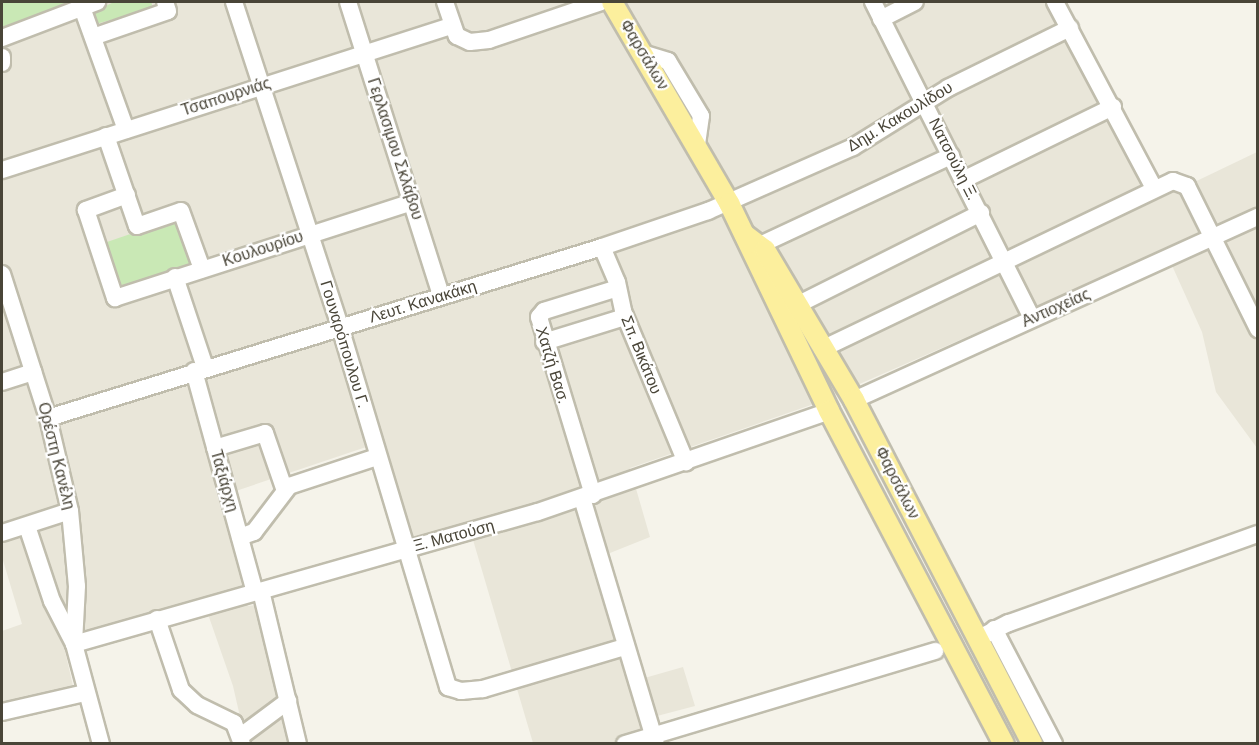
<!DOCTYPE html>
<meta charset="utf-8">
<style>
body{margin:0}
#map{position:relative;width:1259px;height:745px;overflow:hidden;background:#f5f3ea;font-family:"DM Sans",sans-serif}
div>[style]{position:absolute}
.residential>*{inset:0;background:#e9e6d9}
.green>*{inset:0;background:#c9e8b5;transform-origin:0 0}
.roads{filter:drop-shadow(2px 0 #c0bdad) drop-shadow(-2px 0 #c0bdad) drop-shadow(0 2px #c0bdad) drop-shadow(0 -2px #c0bdad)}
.minor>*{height:16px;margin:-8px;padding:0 8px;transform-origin:8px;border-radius:8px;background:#fff}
.major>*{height:20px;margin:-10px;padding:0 10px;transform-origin:10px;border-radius:10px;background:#fcef9d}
span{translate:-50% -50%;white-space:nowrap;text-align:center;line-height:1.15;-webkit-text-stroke:4.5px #fff;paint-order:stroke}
.street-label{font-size:16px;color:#494538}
.frame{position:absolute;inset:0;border:3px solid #494538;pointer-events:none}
</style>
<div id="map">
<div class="residential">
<div style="clip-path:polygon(2px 2px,1055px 2px,1157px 200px,1257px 152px,1257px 448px,1216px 392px,1202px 332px,1165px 250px,814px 404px,630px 468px,650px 537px,590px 561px,627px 683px,683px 667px,695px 706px,638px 721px,645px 743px,533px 743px,468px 523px,412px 538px,381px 442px,218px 497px,248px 606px,256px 605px,288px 743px,246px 743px,233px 686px,202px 597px,62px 638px,73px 686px,2px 703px,2px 631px,22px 624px,2px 557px)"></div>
</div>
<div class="green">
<div style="clip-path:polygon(2px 2px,72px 2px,71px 5px,3px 29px)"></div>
<div style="clip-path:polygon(114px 2px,151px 2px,152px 4px,151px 9px,96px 24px,91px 13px)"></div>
<div style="left:177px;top:218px;width:49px;height:81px;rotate:71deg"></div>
</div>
<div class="roads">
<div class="minor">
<div style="left:80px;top:2px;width:136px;rotate:70.2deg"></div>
<div style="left:234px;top:2px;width:342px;rotate:71.9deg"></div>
<div style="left:340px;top:327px;width:376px;rotate:73.3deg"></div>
<div style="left:448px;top:687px;width:14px;rotate:17deg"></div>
<div style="left:461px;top:691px;width:22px;rotate:-5deg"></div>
<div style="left:483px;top:689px;width:148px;rotate:-16.5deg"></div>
<div style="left:348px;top:2px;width:308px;rotate:72.4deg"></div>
<div style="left:445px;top:2px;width:36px;rotate:71deg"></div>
<div style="left:457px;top:36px;width:14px;rotate:25deg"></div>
<div style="left:470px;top:42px;width:19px;rotate:-6deg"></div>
<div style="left:489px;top:40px;width:118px;rotate:-18.7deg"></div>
<div style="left:873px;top:2px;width:354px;rotate:63.3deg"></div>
<div style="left:1055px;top:2px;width:211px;rotate:62deg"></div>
<div style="left:881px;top:19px;width:38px;rotate:-27deg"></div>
<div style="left:93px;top:37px;width:79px;rotate:-19.1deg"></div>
<div style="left:168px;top:11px;width:9px;rotate:-108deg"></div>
<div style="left:2px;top:38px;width:102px;rotate:-20.8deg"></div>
<div style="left:645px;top:54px;width:24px;rotate:17deg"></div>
<div style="left:668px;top:61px;width:64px;rotate:59deg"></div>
<div style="left:701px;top:116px;width:28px;rotate:98deg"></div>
<div style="left:2px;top:57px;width:6px;rotate:90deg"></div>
<div style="left:106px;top:136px;width:95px;rotate:71deg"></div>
<div style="left:137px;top:226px;width:46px;rotate:-18.8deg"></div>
<div style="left:181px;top:211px;width:62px;rotate:70.1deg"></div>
<div style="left:2px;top:170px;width:472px;rotate:-17.8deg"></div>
<div style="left:963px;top:180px;width:167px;rotate:-26deg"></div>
<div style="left:127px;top:195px;width:44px;rotate:159.9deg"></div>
<div style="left:86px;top:210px;width:93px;rotate:71.8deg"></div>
<div style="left:115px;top:298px;width:312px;rotate:-17.9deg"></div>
<div style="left:760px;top:245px;width:211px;rotate:-25deg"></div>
<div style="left:602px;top:247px;width:38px;rotate:67deg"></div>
<div style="left:617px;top:282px;width:30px;rotate:78deg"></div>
<div style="left:623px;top:311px;width:164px;rotate:67.4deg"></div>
<div style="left:2px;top:274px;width:151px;rotate:72.3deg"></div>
<div style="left:48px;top:418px;width:96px;rotate:76.7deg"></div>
<div style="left:70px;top:511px;width:75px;rotate:84.7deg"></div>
<div style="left:77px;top:586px;width:58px;rotate:93deg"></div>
<div style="left:74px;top:644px;width:482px;rotate:-15.9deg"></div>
<div style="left:538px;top:512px;width:308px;rotate:-19.1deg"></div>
<div style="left:175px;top:277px;width:95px;rotate:71.6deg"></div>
<div style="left:797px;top:305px;width:206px;rotate:-26.6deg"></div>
<div style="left:544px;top:342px;width:85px;rotate:-17.2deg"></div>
<div style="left:822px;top:349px;width:389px;rotate:-25.6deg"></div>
<div style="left:1173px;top:181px;width:15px;rotate:20deg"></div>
<div style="left:1187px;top:186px;width:160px;rotate:63.6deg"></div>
<div style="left:194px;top:371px;width:229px;rotate:74.6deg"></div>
<div style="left:2px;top:382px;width:33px;rotate:-18deg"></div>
<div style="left:854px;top:400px;width:444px;rotate:-24.4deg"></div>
<div style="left:48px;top:418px;width:580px;rotate:-17.15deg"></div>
<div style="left:602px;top:247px;width:112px;rotate:-18.8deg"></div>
<div style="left:708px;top:211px;width:158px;rotate:-23.8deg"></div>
<div style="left:853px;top:147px;width:112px;rotate:-31.8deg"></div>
<div style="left:948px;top:88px;width:136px;rotate:-26.2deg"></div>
<div style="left:215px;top:448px;width:52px;rotate:-16.7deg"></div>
<div style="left:265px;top:433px;width:61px;rotate:71deg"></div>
<div style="left:593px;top:495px;width:186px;rotate:-106.9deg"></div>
<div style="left:539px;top:317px;width:8px;rotate:-50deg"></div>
<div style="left:544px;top:311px;width:77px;rotate:-17.3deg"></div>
<div style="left:582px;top:498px;width:257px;rotate:73.3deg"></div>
<div style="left:27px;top:526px;width:79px;rotate:71.6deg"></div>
<div style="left:52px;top:601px;width:48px;rotate:62.9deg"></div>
<div style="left:74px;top:644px;width:104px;rotate:74.9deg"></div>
<div style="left:2px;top:533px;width:71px;rotate:-17.9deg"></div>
<div style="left:240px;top:537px;width:15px;rotate:-20deg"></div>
<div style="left:254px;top:532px;width:58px;rotate:-52.7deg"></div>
<div style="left:289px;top:486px;width:93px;rotate:-18.2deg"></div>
<div style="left:261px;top:591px;width:157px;rotate:76.4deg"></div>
<div style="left:157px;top:619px;width:75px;rotate:71.3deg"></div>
<div style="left:181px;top:690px;width:22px;rotate:43deg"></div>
<div style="left:197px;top:705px;width:41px;rotate:25.9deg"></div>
<div style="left:234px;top:723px;width:22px;rotate:69deg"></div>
<div style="left:994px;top:629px;width:130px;rotate:62.4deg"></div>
<div style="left:977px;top:639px;width:36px;rotate:-27deg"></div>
<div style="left:1009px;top:623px;width:264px;rotate:-19.7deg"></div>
<div style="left:2px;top:712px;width:85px;rotate:-12.9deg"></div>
<div style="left:241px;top:736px;width:59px;rotate:-36.7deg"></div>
<div style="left:625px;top:744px;width:324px;rotate:-16.7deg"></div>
</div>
<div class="major">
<div style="left:612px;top:2px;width:233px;rotate:59.8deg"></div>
<div style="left:729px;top:203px;width:231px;rotate:64.3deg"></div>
<div style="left:829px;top:411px;width:376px;rotate:62.3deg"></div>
<div style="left:745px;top:235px;width:25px;rotate:37deg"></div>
<div style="left:765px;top:250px;width:174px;rotate:59.3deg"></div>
<div style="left:854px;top:400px;width:387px;rotate:62.6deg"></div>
</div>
</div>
<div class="street-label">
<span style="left:644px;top:55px;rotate:59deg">Φαρσάλων</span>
<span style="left:226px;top:97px;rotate:-18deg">Τσαπουρνιάς</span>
<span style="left:900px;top:117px;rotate:-31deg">Δημ. Κακουλίδου</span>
<span style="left:395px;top:149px;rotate:72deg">Γερλασιμου Σκλάβου</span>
<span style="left:953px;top:159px;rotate:63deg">Νατσούλη Ξ.</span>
<span style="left:263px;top:249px;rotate:-18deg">Κουλουρίου</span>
<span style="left:423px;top:302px;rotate:-17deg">Λευτ. Κανακάκη</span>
<span style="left:1056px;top:308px;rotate:-24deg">Αντιοχείας</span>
<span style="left:344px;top:344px;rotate:73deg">Γουναρόπουλου Γ.</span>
<span style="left:641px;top:355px;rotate:68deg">Σπ. Βικάτου</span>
<span style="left:552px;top:365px;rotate:73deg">Χατζή Βασ.</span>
<span style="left:56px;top:456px;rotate:76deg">Ορέστη Κανέλη</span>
<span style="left:224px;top:481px;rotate:74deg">Ταξιάρχη</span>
<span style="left:897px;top:483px;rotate:63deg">Φαρσάλων</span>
<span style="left:454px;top:536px;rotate:-15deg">Ξ. Ματούση</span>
</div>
<div class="frame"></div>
</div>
